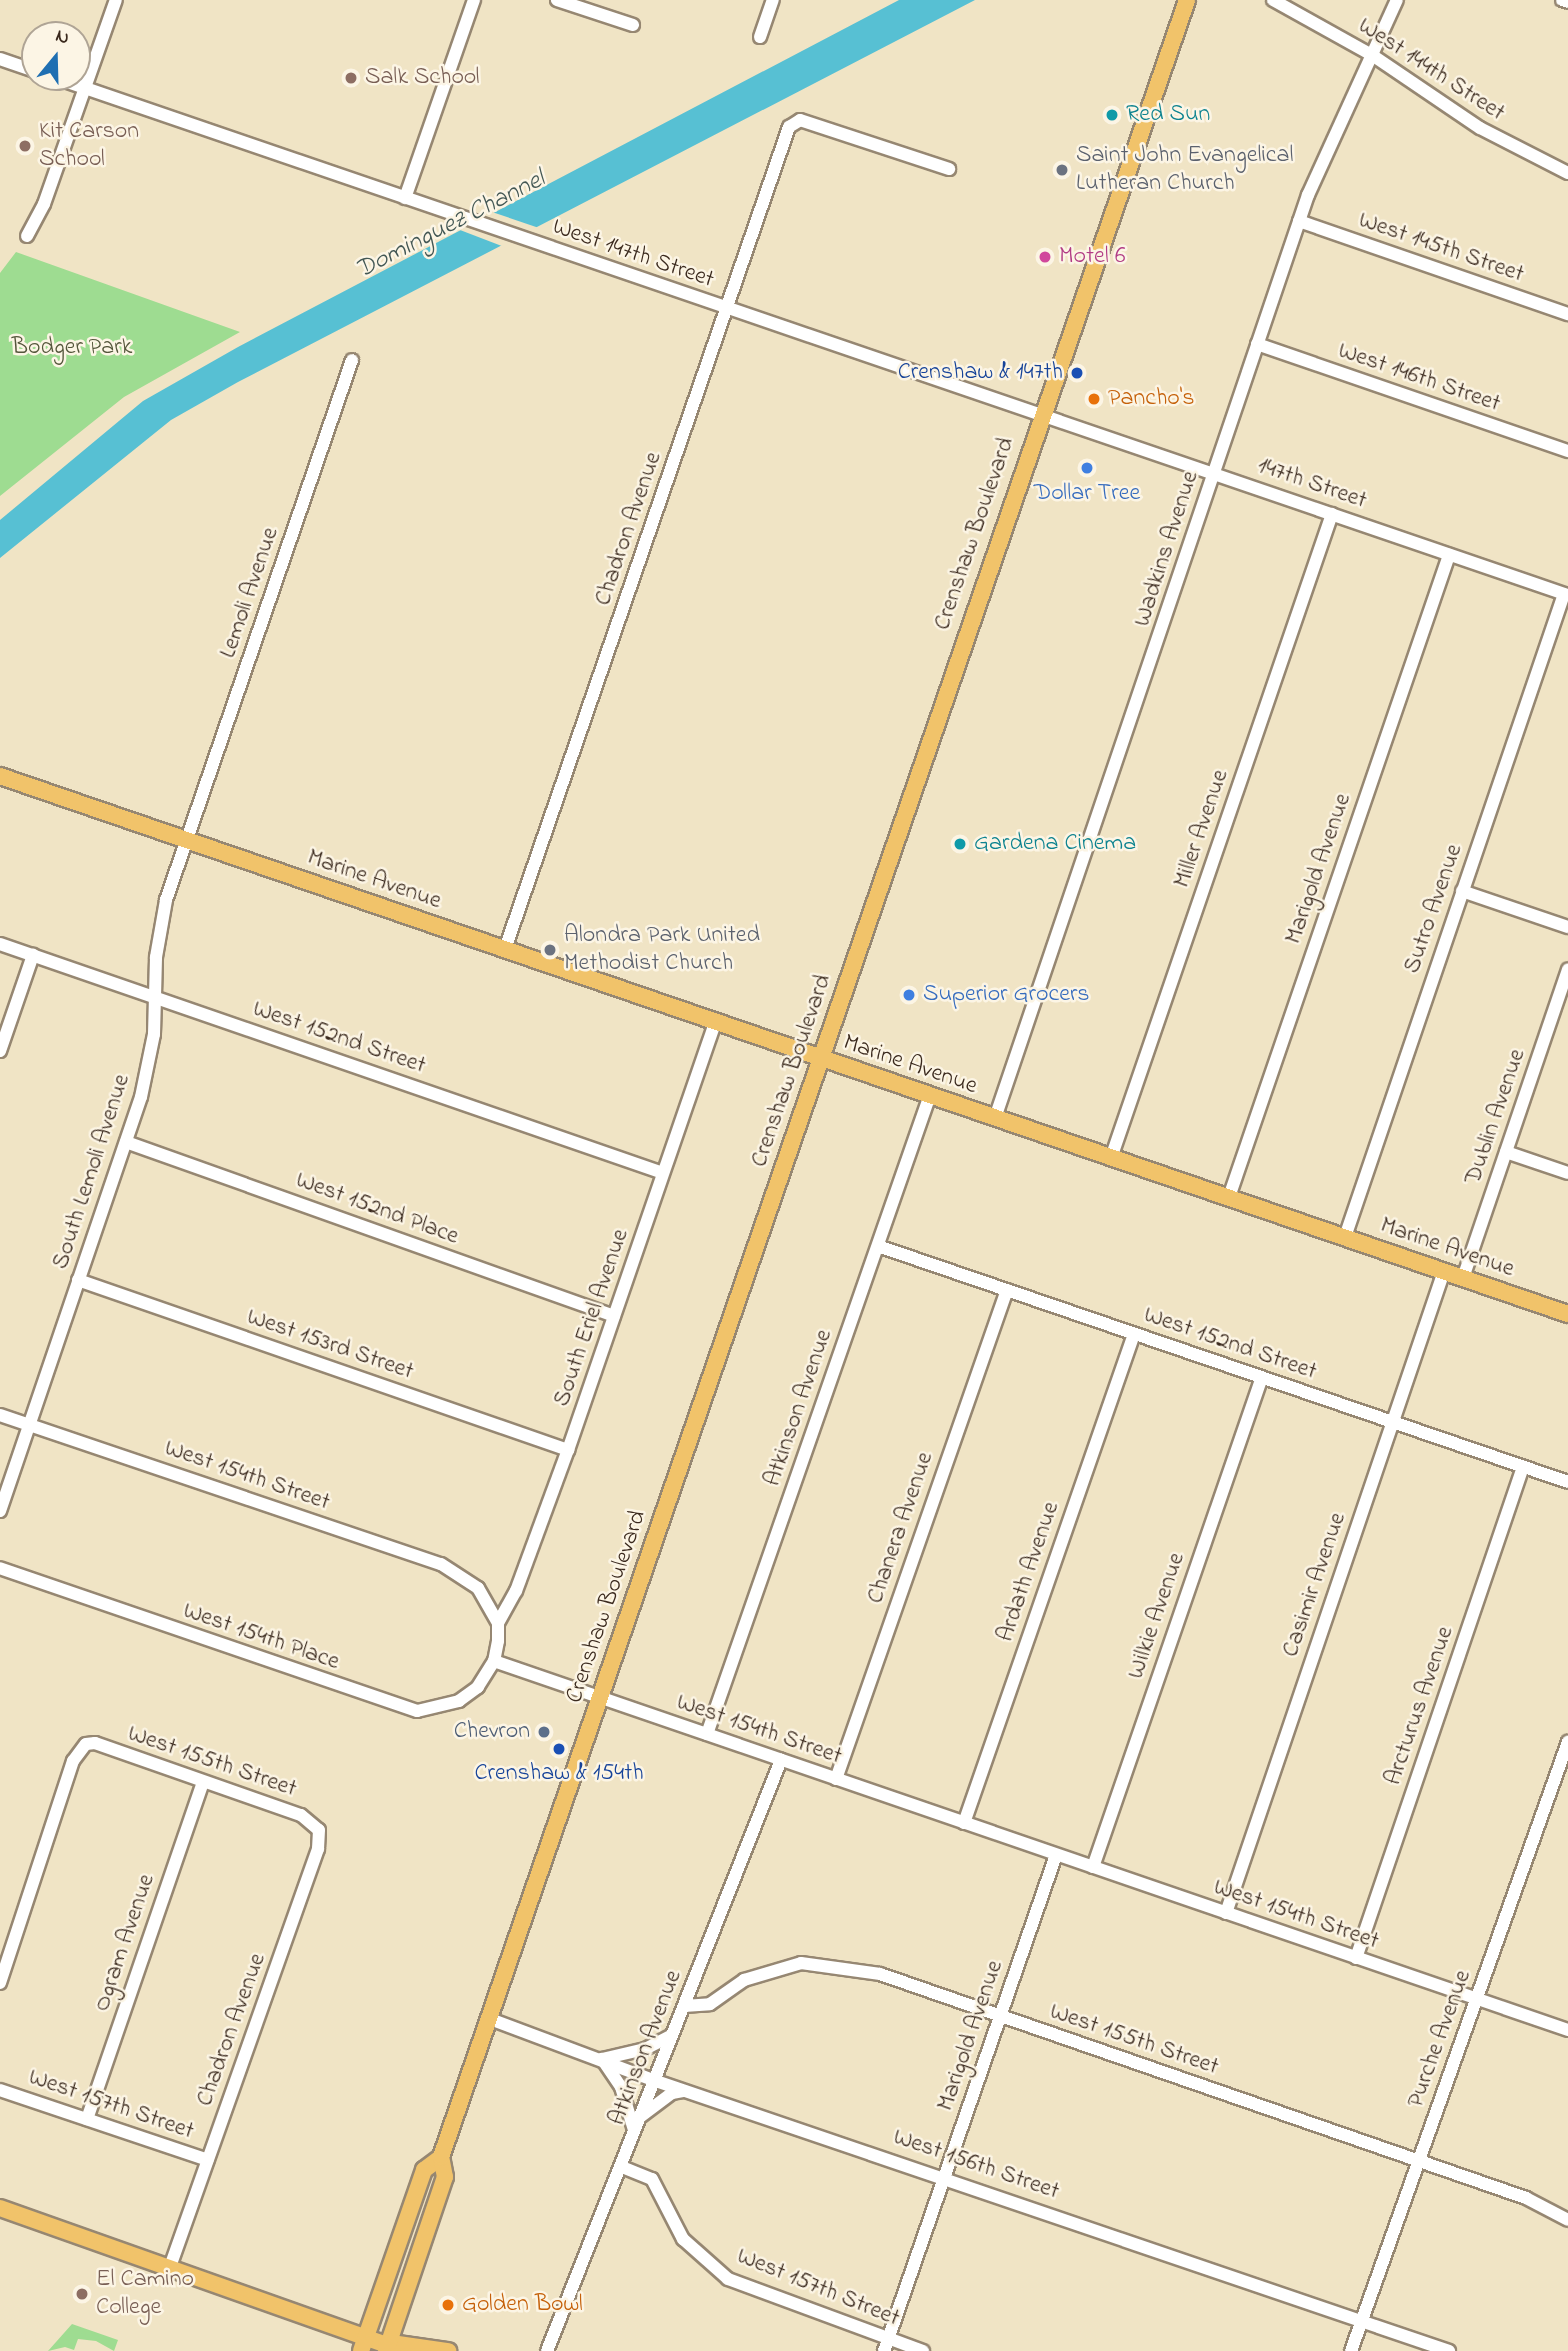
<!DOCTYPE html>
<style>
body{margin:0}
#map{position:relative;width:1568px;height:2351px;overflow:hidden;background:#f0e4c5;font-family:"Indie Flower",sans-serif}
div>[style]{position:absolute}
.green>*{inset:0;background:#9edc91}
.water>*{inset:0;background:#57c0d3}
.pier>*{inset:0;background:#f0e4c5}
.roads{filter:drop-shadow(2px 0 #968772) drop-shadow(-2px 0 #968772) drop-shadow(0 2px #968772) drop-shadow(0 -2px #968772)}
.minor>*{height:12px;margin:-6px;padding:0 6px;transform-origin:6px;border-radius:6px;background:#fff}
.major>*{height:16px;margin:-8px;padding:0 8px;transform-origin:8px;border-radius:8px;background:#f1c36a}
.dots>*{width:19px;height:19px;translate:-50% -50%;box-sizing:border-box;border:4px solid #fcf5e5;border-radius:50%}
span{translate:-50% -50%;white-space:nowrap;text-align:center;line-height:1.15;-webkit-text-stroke:5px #fcf5e5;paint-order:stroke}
.street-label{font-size:24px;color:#3b2a1e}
.education-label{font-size:24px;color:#785e54}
.left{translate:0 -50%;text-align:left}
.culture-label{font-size:24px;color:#0d838f}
.worship-label{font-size:24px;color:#5b616d}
.hotel-label{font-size:24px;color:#b23c85}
.park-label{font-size:24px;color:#54563b}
.transit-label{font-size:24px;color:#164399}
.right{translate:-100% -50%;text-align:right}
.food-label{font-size:24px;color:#c56008}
.shop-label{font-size:24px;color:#366cbe}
.service-label{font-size:24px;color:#4e5e75}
.water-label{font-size:26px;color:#435754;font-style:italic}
.north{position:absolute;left:21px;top:21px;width:70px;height:70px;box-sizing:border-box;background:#fcf5e5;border:2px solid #afa495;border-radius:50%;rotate:19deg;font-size:19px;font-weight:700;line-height:28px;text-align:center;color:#3b2a1e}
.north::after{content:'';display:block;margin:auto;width:24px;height:32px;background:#1f6fb2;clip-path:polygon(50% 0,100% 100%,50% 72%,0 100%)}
</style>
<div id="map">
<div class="green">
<div style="clip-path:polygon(16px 252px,240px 332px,124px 397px,0 496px,0 273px)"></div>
<div style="clip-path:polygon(72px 2324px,118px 2340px,114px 2351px,96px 2341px,78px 2339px,74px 2350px,65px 2347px,48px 2351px)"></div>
</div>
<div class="water">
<div style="clip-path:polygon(899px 0,975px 0,238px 382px,171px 420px,0 558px,0 520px,143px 401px,238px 347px)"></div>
</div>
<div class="pier">
<div style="clip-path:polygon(492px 212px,542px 229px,507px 248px,460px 230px)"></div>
</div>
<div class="roads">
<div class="minor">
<div style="left:557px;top:0;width:80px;rotate:18.2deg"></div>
<div style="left:1273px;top:0;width:113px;rotate:29.1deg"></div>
<div style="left:1372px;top:55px;width:130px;rotate:34.1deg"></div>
<div style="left:1480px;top:128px;width:99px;rotate:27.1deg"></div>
<div style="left:1562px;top:0;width:6px;rotate:18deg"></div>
<div style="left:760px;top:37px;width:39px;rotate:-71deg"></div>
<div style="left:0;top:59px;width:37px;rotate:19deg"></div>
<div style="left:53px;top:77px;width:1601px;rotate:18.88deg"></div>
<div style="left:405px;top:198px;width:210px;rotate:-70.8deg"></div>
<div style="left:1299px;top:221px;width:285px;rotate:19.1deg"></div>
<div style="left:27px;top:236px;width:36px;rotate:-62deg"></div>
<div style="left:44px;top:204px;width:216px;rotate:-70.6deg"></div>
<div style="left:1257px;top:344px;width:329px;rotate:19deg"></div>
<div style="left:1462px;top:891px;width:112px;rotate:18.8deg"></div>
<div style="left:0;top:944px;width:701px;rotate:19.05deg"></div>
<div style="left:505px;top:949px;width:870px;rotate:-70.94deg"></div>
<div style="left:789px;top:127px;width:13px;rotate:-32deg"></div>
<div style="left:800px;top:120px;width:157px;rotate:18.2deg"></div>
<div style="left:0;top:1051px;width:102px;rotate:-71deg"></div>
<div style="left:995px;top:1118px;width:975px;rotate:-71.27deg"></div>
<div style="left:1308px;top:195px;width:214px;rotate:-65.5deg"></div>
<div style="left:126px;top:1142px;width:518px;rotate:19.62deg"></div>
<div style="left:1506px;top:1152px;width:65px;rotate:18.7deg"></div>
<div style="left:1111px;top:1158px;width:681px;rotate:-71.06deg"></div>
<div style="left:1229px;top:1197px;width:679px;rotate:-71.08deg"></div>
<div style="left:1345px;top:1237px;width:679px;rotate:-71.19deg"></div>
<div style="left:878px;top:1246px;width:729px;rotate:18.88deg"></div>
<div style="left:1463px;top:1278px;width:326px;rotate:-71.2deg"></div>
<div style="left:78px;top:1280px;width:519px;rotate:19.13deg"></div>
<div style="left:0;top:1415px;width:465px;rotate:18.7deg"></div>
<div style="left:441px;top:1564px;width:44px;rotate:33deg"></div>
<div style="left:478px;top:1588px;width:40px;rotate:60.3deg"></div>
<div style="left:498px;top:1623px;width:18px;rotate:90deg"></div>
<div style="left:498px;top:1641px;width:20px;rotate:101deg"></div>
<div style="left:494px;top:1661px;width:31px;rotate:122deg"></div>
<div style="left:478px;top:1687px;width:24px;rotate:144deg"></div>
<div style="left:459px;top:1701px;width:43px;rotate:166.6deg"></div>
<div style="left:417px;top:1711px;width:441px;rotate:-161.1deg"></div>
<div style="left:0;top:1511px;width:437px;rotate:-71.2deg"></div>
<div style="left:141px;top:1097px;width:64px;rotate:-78.3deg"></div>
<div style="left:154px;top:1034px;width:77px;rotate:-88.5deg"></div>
<div style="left:156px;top:957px;width:58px;rotate:-80deg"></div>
<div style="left:166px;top:900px;width:571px;rotate:-70.99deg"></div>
<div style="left:498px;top:1623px;width:37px;rotate:-61deg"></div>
<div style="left:516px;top:1591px;width:150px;rotate:-69.8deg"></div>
<div style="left:568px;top:1450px;width:453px;rotate:-71deg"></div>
<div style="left:494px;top:1661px;width:1136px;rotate:18.96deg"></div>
<div style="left:707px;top:1734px;width:677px;rotate:-70.76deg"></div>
<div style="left:836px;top:1779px;width:518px;rotate:-70.73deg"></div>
<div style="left:964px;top:1823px;width:518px;rotate:-70.83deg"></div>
<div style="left:1093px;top:1867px;width:518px;rotate:-70.97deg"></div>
<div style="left:1226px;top:1913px;width:678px;rotate:-71.24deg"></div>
<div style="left:1356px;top:1958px;width:519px;rotate:-71.22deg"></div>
<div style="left:0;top:1983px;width:234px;rotate:-71.8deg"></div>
<div style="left:73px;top:1761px;width:21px;rotate:-53deg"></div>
<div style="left:86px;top:1744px;width:9px;rotate:-6deg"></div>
<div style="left:95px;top:1743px;width:218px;rotate:19.3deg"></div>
<div style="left:301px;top:1815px;width:23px;rotate:40deg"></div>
<div style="left:319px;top:1830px;width:19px;rotate:93deg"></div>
<div style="left:318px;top:1849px;width:442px;rotate:109.5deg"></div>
<div style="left:684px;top:2006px;width:26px;rotate:-4deg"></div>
<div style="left:710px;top:2004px;width:42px;rotate:-35.2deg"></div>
<div style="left:744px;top:1980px;width:59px;rotate:-16.6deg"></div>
<div style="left:801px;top:1963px;width:80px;rotate:7.9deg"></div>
<div style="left:880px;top:1974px;width:684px;rotate:19.12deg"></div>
<div style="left:1526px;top:2198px;width:47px;rotate:27.6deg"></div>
<div style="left:490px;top:2019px;width:174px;rotate:20.5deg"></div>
<div style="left:653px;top:2080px;width:841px;rotate:18.8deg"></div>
<div style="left:0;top:2090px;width:219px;rotate:18.6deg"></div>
<div style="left:640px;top:2117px;width:40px;rotate:-37deg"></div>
<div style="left:672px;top:2093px;width:11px;rotate:-10deg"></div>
<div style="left:87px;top:2119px;width:356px;rotate:-71deg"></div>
<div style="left:634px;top:2130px;width:45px;rotate:-106.8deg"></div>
<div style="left:621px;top:2087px;width:34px;rotate:-124deg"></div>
<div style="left:602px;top:2059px;width:44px;rotate:-13.1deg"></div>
<div style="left:645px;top:2049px;width:30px;rotate:-27deg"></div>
<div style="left:622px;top:2167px;width:32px;rotate:22deg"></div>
<div style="left:652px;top:2179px;width:68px;rotate:62.7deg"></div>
<div style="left:683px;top:2239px;width:60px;rotate:41.6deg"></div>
<div style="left:728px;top:2279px;width:208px;rotate:20.3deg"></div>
<div style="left:547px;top:2351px;width:636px;rotate:-68.4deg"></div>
<div style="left:884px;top:2351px;width:525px;rotate:-70.87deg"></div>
<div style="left:1351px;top:2351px;width:647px;rotate:-70.39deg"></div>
</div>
<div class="major">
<div style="left:0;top:776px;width:1658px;rotate:18.94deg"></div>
<div style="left:0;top:2208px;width:429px;rotate:19.5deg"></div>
<div style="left:391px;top:2343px;width:58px;rotate:8deg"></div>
<div style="left:361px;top:2351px;width:192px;rotate:-70.8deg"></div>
<div style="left:424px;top:2170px;width:21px;rotate:-37deg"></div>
<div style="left:386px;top:2351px;width:184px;rotate:-71.3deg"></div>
<div style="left:445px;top:2177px;width:20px;rotate:-101deg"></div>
<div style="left:441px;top:2157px;width:2282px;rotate:-70.92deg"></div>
</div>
</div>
<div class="dots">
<div style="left:351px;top:78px;background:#8d6e63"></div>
<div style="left:1112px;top:115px;background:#0f9aa8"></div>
<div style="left:25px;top:146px;background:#8d6e63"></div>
<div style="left:1062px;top:170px;background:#6b7280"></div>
<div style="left:1045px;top:257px;background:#d1479c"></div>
<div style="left:1077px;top:373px;background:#1a4fb4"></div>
<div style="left:1094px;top:399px;background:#e8710a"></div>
<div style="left:1087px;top:468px;background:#3f7fe0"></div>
<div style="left:960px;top:844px;background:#0f9aa8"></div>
<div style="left:550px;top:950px;background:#6b7280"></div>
<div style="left:909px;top:995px;background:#3f7fe0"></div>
<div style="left:544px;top:1732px;background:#5c6f8a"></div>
<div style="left:559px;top:1749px;background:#1a4fb4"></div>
<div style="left:82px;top:2294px;background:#8d6e63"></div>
<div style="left:448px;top:2305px;background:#e8710a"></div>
</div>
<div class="street-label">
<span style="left:1431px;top:70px;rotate:33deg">West 144th Street</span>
<span style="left:1441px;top:248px;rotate:19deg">West 145th Street</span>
<span style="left:633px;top:254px;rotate:19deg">West 147th Street</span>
<span style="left:1419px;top:378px;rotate:19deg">West 146th Street</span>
<span style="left:1312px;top:484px;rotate:19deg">147th Street</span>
<span style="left:629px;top:529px;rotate:-71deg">Chadron Avenue</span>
<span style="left:975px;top:534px;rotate:-71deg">Crenshaw Boulevard</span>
<span style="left:1167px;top:549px;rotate:-72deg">Wadkins Avenue</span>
<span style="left:250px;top:593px;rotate:-71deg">Lemoli Avenue</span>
<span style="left:1202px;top:829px;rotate:-71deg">Miller Avenue</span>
<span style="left:1319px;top:869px;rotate:-71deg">Marigold Avenue</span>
<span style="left:374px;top:880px;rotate:19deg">Marine Avenue</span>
<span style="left:1434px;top:909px;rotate:-71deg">Sutro Avenue</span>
<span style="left:339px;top:1038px;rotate:19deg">West 152nd Street</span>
<span style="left:910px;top:1065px;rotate:19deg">Marine Avenue</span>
<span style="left:792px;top:1071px;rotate:-71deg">Crenshaw Boulevard</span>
<span style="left:1496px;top:1117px;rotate:-71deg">Dublin Avenue</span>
<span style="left:92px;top:1172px;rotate:-72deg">South Lemoli Avenue</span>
<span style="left:377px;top:1209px;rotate:20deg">West 152nd Place</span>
<span style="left:1447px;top:1248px;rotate:19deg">Marine Avenue</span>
<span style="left:592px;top:1318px;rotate:-71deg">South Eriel Avenue</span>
<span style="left:1230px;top:1344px;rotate:19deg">West 152nd Street</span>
<span style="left:330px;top:1345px;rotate:19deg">West 153rd Street</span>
<span style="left:799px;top:1408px;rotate:-71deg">Atkinson Avenue</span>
<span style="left:247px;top:1476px;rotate:19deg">West 154th Street</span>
<span style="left:901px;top:1528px;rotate:-71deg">Chanera Avenue</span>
<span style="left:1029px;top:1572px;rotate:-71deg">Ardath Avenue</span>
<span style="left:1315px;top:1585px;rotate:-71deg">Casimir Avenue</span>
<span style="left:607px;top:1607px;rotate:-71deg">Crenshaw Boulevard</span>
<span style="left:1157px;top:1616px;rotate:-71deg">Wilkie Avenue</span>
<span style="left:261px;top:1637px;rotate:19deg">West 154th Place</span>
<span style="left:1420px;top:1706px;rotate:-71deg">Arcturus Avenue</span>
<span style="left:759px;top:1730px;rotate:19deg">West 154th Street</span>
<span style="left:212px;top:1762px;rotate:19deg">West 155th Street</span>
<span style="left:1296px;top:1915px;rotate:19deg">West 154th Street</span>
<span style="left:125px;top:1943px;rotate:-71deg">Ogram Avenue</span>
<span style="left:232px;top:2030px;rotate:-70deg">Chadron Avenue</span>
<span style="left:971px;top:2036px;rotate:-71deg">Marigold Avenue</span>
<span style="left:1440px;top:2039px;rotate:-70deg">Purche Avenue</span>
<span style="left:1134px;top:2040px;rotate:19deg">West 155th Street</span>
<span style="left:646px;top:2048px;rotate:-69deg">Atkinson Avenue</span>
<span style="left:111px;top:2105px;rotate:19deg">West 157th Street</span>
<span style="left:976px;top:2165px;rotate:19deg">West 156th Street</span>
<span style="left:818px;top:2288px;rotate:22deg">West 157th Street</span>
</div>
<div class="education-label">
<span class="left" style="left:365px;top:78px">Salk School</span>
<span class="left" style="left:39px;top:146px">Kit Carson<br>School</span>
<span class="left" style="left:96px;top:2294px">El Camino<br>College</span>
</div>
<div class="culture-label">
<span class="left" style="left:1126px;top:115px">Red Sun</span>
<span class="left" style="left:974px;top:844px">Gardena Cinema</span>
</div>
<div class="worship-label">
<span class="left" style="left:1076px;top:170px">Saint John Evangelical<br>Lutheran Church</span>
<span class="left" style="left:564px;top:950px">Alondra Park United<br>Methodist Church</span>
</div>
<div class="hotel-label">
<span class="left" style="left:1059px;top:257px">Motel 6</span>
</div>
<div class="park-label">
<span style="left:72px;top:348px">Bodger Park</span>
</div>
<div class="transit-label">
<span class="right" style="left:1063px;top:373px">Crenshaw &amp; 147th</span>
<span style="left:559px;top:1774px">Crenshaw &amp; 154th</span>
</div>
<div class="food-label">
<span class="left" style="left:1108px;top:399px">Pancho's</span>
<span class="left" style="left:462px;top:2305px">Golden Bowl</span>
</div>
<div class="shop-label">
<span style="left:1087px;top:494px">Dollar Tree</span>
<span class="left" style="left:923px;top:995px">Superior Grocers</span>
</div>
<div class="service-label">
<span class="right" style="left:530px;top:1732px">Chevron</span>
</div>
<div class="water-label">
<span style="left:451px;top:226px;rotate:-27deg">Dominguez Channel</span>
</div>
<div class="north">N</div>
</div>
